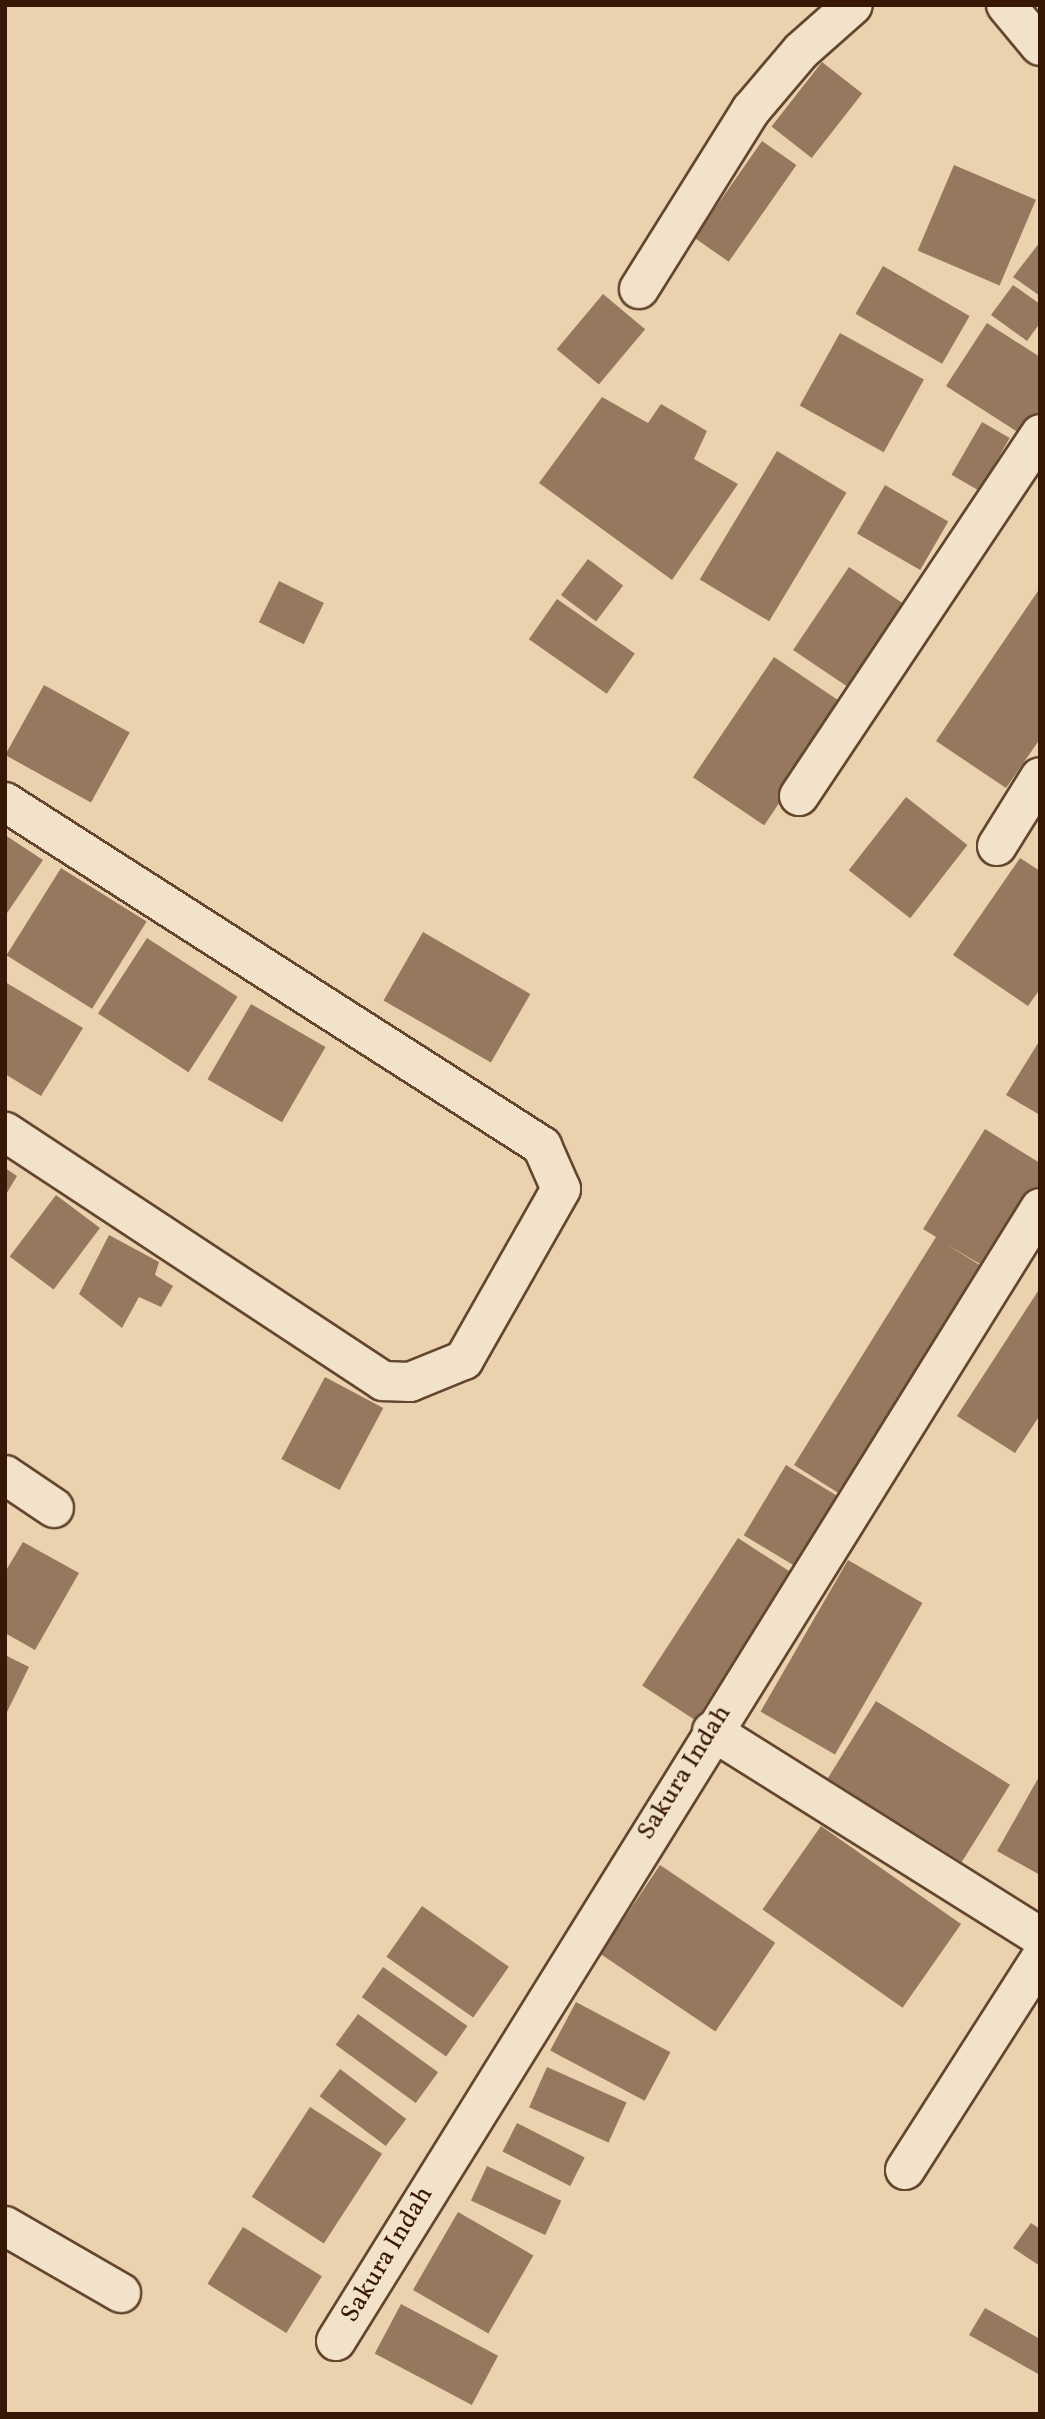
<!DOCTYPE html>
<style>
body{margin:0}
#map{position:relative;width:1045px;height:2419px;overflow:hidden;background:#ebd2ae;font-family:Vollkorn,serif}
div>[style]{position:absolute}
.building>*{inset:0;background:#95785d;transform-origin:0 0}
.roads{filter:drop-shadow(2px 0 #64462f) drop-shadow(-2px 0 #64462f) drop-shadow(0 2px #64462f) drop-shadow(0 -2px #64462f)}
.street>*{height:38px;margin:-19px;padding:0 19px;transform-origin:19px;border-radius:19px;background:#f2e2ca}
.secondary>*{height:38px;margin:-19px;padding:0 19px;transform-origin:19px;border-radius:19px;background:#f2e2ca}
span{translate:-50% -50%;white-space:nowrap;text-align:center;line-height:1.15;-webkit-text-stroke:6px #f2e2ca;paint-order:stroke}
.street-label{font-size:26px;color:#371705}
.frame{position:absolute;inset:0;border:7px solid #371705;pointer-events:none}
</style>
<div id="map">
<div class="building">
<div style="left:822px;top:62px;width:51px;height:82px;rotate:38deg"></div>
<div style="left:762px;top:141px;width:42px;height:118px;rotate:35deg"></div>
<div style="left:954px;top:165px;width:89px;height:93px;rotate:23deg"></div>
<div style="clip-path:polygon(1040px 242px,1040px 296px,1013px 277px)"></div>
<div style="left:883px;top:266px;width:100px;height:55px;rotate:30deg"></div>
<div style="clip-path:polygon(1013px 285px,1040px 304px,1040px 323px,1027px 341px,991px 315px)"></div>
<div style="left:603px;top:294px;width:55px;height:72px;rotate:40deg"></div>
<div style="clip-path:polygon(987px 323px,1040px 357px,1040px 418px,1027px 438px,946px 386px)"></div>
<div style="left:840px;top:333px;width:96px;height:83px;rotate:29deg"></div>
<div style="clip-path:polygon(602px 397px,648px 423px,661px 404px,707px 431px,694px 459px,738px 484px,672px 580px,539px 483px)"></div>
<div style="left:982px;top:422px;width:32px;height:61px;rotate:30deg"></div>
<div style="left:777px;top:451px;width:81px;height:150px;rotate:31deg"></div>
<div style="left:885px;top:485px;width:73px;height:56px;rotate:30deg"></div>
<div style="left:588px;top:559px;width:44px;height:45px;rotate:37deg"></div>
<div style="left:849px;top:567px;width:68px;height:100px;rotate:34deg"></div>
<div style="left:279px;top:581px;width:50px;height:46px;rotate:26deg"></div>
<div style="clip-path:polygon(1040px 588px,1040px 739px,1006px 788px,936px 741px)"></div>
<div style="left:557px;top:599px;width:95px;height:49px;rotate:35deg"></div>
<div style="left:774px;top:657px;width:86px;height:145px;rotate:34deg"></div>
<div style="left:44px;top:685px;width:98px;height:80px;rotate:29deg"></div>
<div style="left:906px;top:797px;width:78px;height:93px;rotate:38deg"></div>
<div style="clip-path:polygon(5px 835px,43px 860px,5px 916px)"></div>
<div style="clip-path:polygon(1020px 858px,1040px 871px,1040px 989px,1028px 1006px,953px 955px)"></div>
<div style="left:61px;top:868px;width:101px;height:103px;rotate:32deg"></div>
<div style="left:423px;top:932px;width:124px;height:79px;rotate:30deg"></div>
<div style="left:147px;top:938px;width:108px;height:90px;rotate:33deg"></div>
<div style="clip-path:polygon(5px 982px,83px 1028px,41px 1096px,5px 1074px)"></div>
<div style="left:251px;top:1004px;width:86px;height:87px;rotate:30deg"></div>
<div style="clip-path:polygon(1040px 1040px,1040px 1115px,1006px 1095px)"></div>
<div style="clip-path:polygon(985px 1129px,1040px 1163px,1040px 1193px,992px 1271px,946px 1244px,983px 1267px,840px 1494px,794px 1465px,936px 1237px,923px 1229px)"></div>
<div style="clip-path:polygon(5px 1168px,17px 1176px,5px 1196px)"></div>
<div style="left:56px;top:1195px;width:55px;height:77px;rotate:37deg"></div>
<div style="clip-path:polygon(109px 1235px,159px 1262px,155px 1275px,173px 1286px,161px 1307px,139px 1297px,122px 1328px,79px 1294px)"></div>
<div style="clip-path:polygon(1040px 1288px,1040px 1415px,1015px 1453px,957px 1416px)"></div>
<div style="left:325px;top:1377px;width:66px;height:93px;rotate:28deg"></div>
<div style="left:786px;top:1465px;width:61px;height:82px;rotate:31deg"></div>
<div style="left:738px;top:1538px;width:64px;height:176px;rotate:33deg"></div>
<div style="clip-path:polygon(23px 1542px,79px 1573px,35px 1650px,5px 1633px,5px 1572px)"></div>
<div style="left:848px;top:1560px;width:86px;height:175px;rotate:30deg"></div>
<div style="clip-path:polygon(5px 1655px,29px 1667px,5px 1716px)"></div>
<div style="left:876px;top:1701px;width:158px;height:91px;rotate:32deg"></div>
<div style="clip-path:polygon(1040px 1775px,1040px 1875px,997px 1851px)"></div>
<div style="left:821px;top:1826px;width:171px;height:102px;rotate:35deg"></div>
<div style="left:660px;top:1865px;width:139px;height:107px;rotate:34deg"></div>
<div style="left:422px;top:1906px;width:106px;height:62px;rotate:35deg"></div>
<div style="left:383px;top:1967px;width:103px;height:37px;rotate:35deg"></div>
<div style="left:576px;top:2002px;width:107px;height:55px;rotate:28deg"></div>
<div style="left:358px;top:2014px;width:99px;height:38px;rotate:36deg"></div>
<div style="left:547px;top:2067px;width:87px;height:44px;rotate:24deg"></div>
<div style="left:340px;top:2069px;width:83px;height:34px;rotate:37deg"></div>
<div style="left:310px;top:2107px;width:86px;height:107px;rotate:33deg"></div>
<div style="left:517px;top:2123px;width:76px;height:32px;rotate:27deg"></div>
<div style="left:487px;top:2166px;width:82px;height:38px;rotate:25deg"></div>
<div style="left:458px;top:2212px;width:87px;height:90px;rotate:30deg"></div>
<div style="clip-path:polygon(1031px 2223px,1040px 2229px,1040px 2266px,1013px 2248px)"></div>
<div style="left:243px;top:2227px;width:93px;height:67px;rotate:32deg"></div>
<div style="left:401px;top:2304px;width:110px;height:56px;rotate:28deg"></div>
<div style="clip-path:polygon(985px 2308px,1040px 2339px,1040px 2375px,969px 2335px)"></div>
</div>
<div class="roads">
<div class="street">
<div style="left:639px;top:289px;width:211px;rotate:-58deg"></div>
<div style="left:751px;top:110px;width:77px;rotate:-49.7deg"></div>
<div style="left:801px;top:51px;width:69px;rotate:-41.5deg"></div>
<div style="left:799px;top:796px;width:435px;rotate:-56.3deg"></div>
<div style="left:5px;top:802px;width:638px;rotate:32.64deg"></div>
<div style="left:542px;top:1146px;width:47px;rotate:66.2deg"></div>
<div style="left:561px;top:1189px;width:197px;rotate:119.6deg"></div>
<div style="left:464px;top:1360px;width:58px;rotate:157.8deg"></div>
<div style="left:410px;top:1382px;width:27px;rotate:-178deg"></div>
<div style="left:383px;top:1381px;width:453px;rotate:-146.6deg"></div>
<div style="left:997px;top:846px;width:81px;rotate:-58.1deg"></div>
<div style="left:5px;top:1475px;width:59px;rotate:34deg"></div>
<div style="left:712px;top:1731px;width:387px;rotate:32.1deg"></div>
<div style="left:905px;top:2170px;width:250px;rotate:-57.4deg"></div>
<div style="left:5px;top:2226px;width:134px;rotate:30deg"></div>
<div style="left:336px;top:2341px;width:1334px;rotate:-58.14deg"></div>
</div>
<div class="secondary">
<div style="left:1006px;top:5px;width:53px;rotate:50.3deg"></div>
</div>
</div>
<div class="street-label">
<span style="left:685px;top:1773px;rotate:-58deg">Sakura Indah</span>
<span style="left:388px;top:2255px;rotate:-59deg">Sakura Indah</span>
</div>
<div class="frame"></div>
</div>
